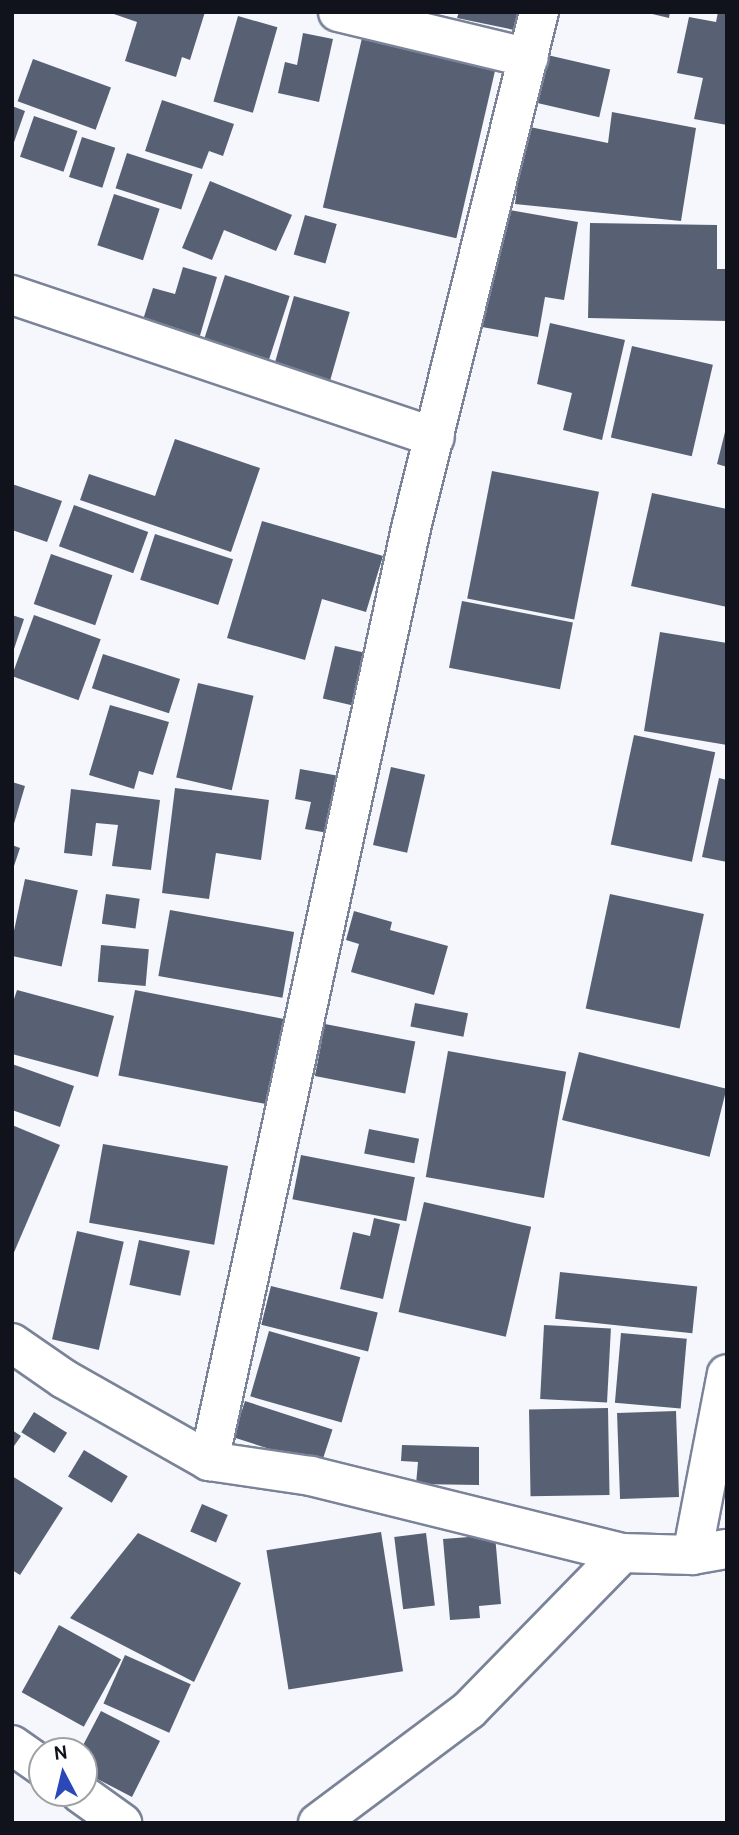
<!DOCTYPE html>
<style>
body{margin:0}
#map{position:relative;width:739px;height:1835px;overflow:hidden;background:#f5f7fc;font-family:Cabin,sans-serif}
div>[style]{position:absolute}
.building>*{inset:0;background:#586174;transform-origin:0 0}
.roads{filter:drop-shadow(2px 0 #7a8398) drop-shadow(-2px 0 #7a8398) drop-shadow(0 2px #7a8398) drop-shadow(0 -2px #7a8398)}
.minor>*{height:38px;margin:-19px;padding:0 19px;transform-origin:19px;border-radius:19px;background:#fff}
.tertiary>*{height:38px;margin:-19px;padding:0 19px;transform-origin:19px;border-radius:19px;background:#fff}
span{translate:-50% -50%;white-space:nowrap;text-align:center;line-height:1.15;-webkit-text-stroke:7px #fff;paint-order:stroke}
.frame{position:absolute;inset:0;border:14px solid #10131b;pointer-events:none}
.north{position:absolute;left:28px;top:1737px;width:70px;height:70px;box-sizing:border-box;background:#fff;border:2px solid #9fa1a4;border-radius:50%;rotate:353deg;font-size:19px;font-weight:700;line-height:28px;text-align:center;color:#10131b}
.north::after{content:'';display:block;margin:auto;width:24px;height:32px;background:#2a48b8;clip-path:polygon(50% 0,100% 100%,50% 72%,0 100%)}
</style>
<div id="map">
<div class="building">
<div style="clip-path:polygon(108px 12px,205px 12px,190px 60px,182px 57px,176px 77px,125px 61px,137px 22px)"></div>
<div style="clip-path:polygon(459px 12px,528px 12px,524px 32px,457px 18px)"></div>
<div style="clip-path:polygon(644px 12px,670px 12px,669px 18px)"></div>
<div style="clip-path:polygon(718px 12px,727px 12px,727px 125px,694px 119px,703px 78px,677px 73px,689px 17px,716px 22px)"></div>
<div style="left:238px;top:16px;width:41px;height:89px;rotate:16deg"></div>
<div style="clip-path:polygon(303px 33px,333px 39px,319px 102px,278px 93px,285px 62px,297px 65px)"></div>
<div style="left:362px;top:38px;width:137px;height:174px;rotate:13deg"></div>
<div style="left:543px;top:54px;width:69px;height:49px;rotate:13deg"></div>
<div style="left:33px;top:59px;width:83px;height:45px;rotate:20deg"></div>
<div style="clip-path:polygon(162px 100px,234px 124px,223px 156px,209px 151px,202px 169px,145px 151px)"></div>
<div style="clip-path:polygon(12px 106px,25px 111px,13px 145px,12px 145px)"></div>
<div style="clip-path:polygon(612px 112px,696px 128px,681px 221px,515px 204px,525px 126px,608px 143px)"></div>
<div style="left:34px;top:116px;width:46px;height:43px;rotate:19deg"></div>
<div style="left:82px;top:137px;width:35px;height:42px;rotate:18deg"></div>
<div style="left:127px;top:153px;width:69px;height:37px;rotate:18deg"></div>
<div style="clip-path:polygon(210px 181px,292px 215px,276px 251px,224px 230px,212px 260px,182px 248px)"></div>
<div style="left:114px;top:194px;width:48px;height:54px;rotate:18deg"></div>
<div style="clip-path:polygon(503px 209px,578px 222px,564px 300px,545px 297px,538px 337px,482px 327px)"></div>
<div style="left:305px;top:215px;width:33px;height:41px;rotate:16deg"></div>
<div style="clip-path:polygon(590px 223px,717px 225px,717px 269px,727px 269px,727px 321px,588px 318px)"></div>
<div style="clip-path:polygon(183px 267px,217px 277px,199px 339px,142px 323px,153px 288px,175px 294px)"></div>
<div style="left:225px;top:275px;width:68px;height:75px;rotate:18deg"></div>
<div style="left:294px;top:296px;width:58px;height:73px;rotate:16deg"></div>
<div style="clip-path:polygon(550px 323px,625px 340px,602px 440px,563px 430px,572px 393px,537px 384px)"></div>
<div style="left:632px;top:346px;width:83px;height:94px;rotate:13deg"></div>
<div style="clip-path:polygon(726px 428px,727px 428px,727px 467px,717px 464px)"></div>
<div style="clip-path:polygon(175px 439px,260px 468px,231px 552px,80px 500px,89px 474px,155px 496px)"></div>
<div style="left:492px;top:471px;width:109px;height:130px;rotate:11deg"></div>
<div style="clip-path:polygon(12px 484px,62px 501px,47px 542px,12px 530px)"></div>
<div style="clip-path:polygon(652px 493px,727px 509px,727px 607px,631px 586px)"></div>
<div style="left:74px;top:505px;width:79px;height:44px;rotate:20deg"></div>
<div style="clip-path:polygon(262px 521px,383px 556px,366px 612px,322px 599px,305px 660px,227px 638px)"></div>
<div style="left:155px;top:534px;width:82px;height:48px;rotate:18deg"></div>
<div style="left:51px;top:554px;width:65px;height:53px;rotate:19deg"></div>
<div style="left:462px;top:601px;width:113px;height:68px;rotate:11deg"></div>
<div style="clip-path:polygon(12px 615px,24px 619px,13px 652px,12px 652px)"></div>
<div style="left:34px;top:615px;width:71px;height:65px;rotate:20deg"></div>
<div style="clip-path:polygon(660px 632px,727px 643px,727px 745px,644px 731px)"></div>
<div style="left:335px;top:646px;width:45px;height:54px;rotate:13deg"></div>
<div style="left:103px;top:654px;width:81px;height:36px;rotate:18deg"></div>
<div style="left:198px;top:683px;width:57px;height:97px;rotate:13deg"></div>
<div style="clip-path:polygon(110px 705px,169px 722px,153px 775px,139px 771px,134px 789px,89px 775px)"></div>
<div style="left:634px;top:735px;width:83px;height:112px;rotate:12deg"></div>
<div style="left:391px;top:767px;width:35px;height:80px;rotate:13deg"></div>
<div style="clip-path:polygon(300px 769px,345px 777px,334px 834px,305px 829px,311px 802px,295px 799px)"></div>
<div style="clip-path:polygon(719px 778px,727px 780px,727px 862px,702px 857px)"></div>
<div style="clip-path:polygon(12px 782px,25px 786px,13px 827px,12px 827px)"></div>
<div style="clip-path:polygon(175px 788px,269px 800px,261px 860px,216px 853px,209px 899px,162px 893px)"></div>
<div style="clip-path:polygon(71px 789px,160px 800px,151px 870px,112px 866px,118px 825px,96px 823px,92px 856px,64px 853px)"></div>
<div style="clip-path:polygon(12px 845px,20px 848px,13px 869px,12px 869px)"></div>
<div style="left:25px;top:879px;width:54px;height:78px;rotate:12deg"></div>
<div style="left:106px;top:894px;width:34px;height:30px;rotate:8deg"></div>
<div style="left:610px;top:894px;width:96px;height:117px;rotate:12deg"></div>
<div style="left:170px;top:910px;width:126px;height:67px;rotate:10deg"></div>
<div style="clip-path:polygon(354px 911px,392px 922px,390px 930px,448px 946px,434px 995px,351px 972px,359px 944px,346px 940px)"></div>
<div style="left:101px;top:945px;width:48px;height:37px;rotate:5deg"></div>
<div style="clip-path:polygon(17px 990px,114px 1016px,98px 1077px,12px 1054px,12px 1005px)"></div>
<div style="left:135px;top:990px;width:153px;height:87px;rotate:11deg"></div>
<div style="left:415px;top:1003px;width:54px;height:24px;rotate:11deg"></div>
<div style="left:325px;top:1024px;width:92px;height:53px;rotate:11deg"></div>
<div style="left:448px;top:1051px;width:120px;height:128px;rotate:10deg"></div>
<div style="left:579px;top:1052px;width:152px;height:70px;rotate:14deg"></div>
<div style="clip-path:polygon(12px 1064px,74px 1086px,60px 1127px,12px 1110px)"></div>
<div style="clip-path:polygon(12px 1125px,60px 1145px,12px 1257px)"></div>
<div style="left:369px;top:1129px;width:51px;height:25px;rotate:11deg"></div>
<div style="left:103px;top:1144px;width:127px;height:80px;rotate:10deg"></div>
<div style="left:301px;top:1155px;width:116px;height:45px;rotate:11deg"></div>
<div style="left:424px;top:1202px;width:110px;height:113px;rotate:13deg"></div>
<div style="clip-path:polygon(374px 1218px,400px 1224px,383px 1299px,340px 1289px,353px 1232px,370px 1236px)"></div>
<div style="left:77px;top:1231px;width:48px;height:111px;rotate:13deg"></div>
<div style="left:139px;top:1240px;width:52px;height:46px;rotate:12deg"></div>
<div style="left:560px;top:1272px;width:138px;height:47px;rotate:6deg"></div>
<div style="left:271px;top:1286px;width:110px;height:40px;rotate:14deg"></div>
<div style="left:544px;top:1325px;width:67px;height:74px;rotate:3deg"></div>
<div style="left:269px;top:1331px;width:95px;height:68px;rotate:16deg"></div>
<div style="left:621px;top:1333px;width:66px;height:70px;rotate:5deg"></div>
<div style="left:245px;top:1401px;width:92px;height:38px;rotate:18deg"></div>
<div style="left:608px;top:1408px;width:87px;height:79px;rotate:89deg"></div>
<div style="left:676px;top:1411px;width:86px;height:59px;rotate:88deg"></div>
<div style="left:34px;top:1412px;width:39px;height:24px;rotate:32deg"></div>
<div style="clip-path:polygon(12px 1430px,21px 1436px,12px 1449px)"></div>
<div style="clip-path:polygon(402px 1445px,479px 1447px,479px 1485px,416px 1484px,418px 1462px,401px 1461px)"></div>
<div style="left:84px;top:1450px;width:51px;height:31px;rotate:31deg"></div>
<div style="clip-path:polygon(12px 1476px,63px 1508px,20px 1575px,12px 1570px)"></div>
<div style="left:202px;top:1504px;width:28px;height:30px;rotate:23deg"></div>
<div style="left:381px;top:1532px;width:141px;height:116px;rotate:81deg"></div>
<div style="clip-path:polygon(138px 1533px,241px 1583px,194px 1682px,70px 1618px)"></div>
<div style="left:426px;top:1533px;width:73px;height:32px;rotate:83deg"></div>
<div style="clip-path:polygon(495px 1535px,501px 1604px,479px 1606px,480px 1618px,450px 1620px,443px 1539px)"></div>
<div style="left:59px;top:1625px;width:71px;height:77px;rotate:29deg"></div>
<div style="left:125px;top:1655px;width:72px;height:53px;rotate:24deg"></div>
<div style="clip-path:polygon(101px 1711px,160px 1741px,132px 1797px,84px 1772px,84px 1751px,80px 1751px)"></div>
</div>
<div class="roads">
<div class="minor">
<div style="left:338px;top:12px;width:196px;rotate:13.5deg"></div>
<div style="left:12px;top:295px;width:446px;rotate:18.6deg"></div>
<div style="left:12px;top:1343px;width:63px;rotate:34.7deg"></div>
<div style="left:64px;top:1379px;width:167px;rotate:29.5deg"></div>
<div style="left:209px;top:1461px;width:103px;rotate:8.4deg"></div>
<div style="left:311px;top:1476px;width:320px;rotate:13.9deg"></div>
<div style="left:209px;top:1461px;width:955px;rotate:-77.78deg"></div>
<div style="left:411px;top:528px;width:532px;rotate:-76.07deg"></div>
<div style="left:692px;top:1555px;width:184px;rotate:-79.1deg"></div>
<div style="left:12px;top:1745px;width:37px;rotate:35deg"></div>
<div style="left:80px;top:1793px;width:52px;rotate:35.5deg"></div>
</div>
<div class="tertiary">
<div style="left:318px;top:1823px;width:189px;rotate:-36.8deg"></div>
<div style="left:469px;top:1710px;width:219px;rotate:-45.7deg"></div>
<div style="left:622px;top:1553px;width:70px;rotate:1.6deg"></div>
<div style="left:692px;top:1555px;width:36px;rotate:-10deg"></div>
</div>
</div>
<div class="frame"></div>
<div class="north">N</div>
</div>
